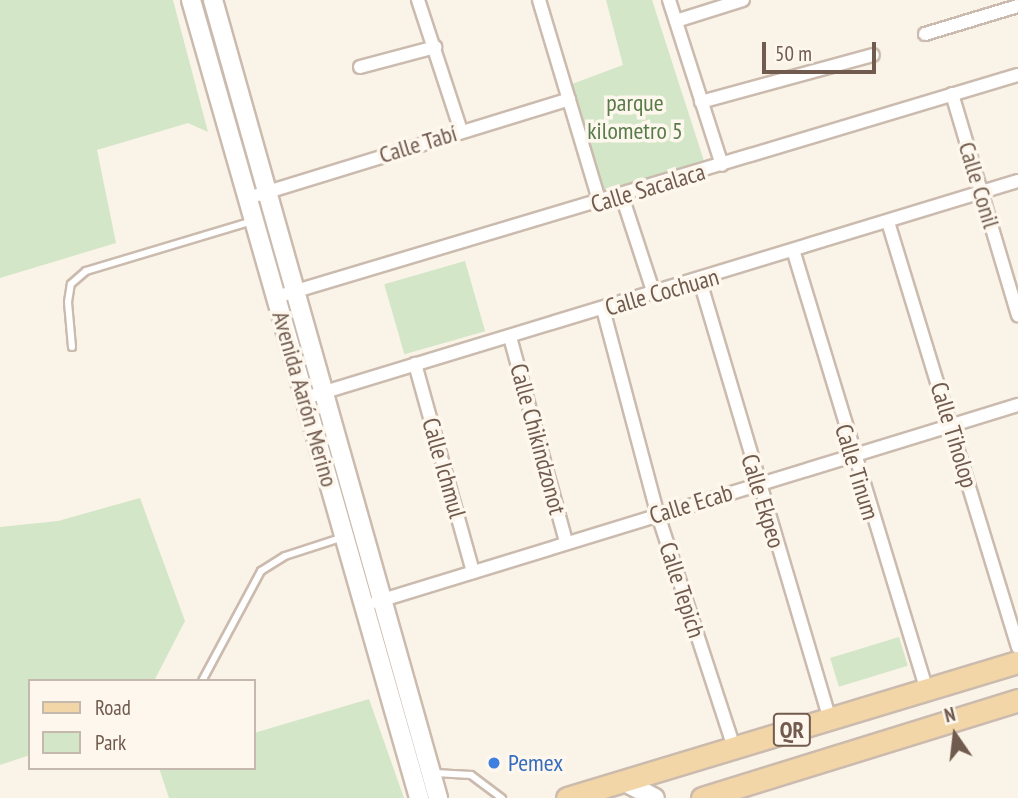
<!DOCTYPE html>
<meta charset="utf-8">
<style>
body{margin:0}
#map{position:relative;width:1018px;height:798px;overflow:hidden;background:#faf3e7;font-family:"PT Sans Narrow",sans-serif}
div>[style]{position:absolute}
.green>*{inset:0;background:#d3e6c7;transform-origin:0 0}
.roads{filter:drop-shadow(2px 0 #cbbbae) drop-shadow(-2px 0 #cbbbae) drop-shadow(0 2px #cbbbae) drop-shadow(0 -2px #cbbbae)}
.service>*{height:6px;margin:-3px;padding:0 3px;transform-origin:3px;border-radius:3px;background:#fff}
.minor>*{height:12px;margin:-6px;padding:0 6px;transform-origin:6px;border-radius:6px;background:#fff}
.secondary>*{height:18px;margin:-9px;padding:0 9px;transform-origin:9px;border-radius:9px;background:#fff}
.primary>*{height:21px;margin:-10.5px;padding:0 10.5px;transform-origin:10.5px;border-radius:10.5px;background:#f2d6a7}
.dots>*{width:19px;height:19px;translate:-50% -50%;box-sizing:border-box;border:4px solid #fdf7ed;border-radius:50%}
span{translate:-50% -50%;white-space:nowrap;text-align:center;line-height:1.15;-webkit-text-stroke:7px #fdf7ed;paint-order:stroke}
.shield-label span{padding:2px 5px;background:#fdf7ed;border:2px solid;border-radius:5px;-webkit-text-stroke-width:0}
.shield-label{font-size:23px;color:#715b4e;font-weight:700}
.park-label{font-size:24px;color:#587b4a}
.street-label{font-size:24px;color:#715b4e}
.shop-label{font-size:24px;color:#366cbe}
.left{translate:0 -50%;text-align:left}
.legend{position:absolute;left:28px;top:679px;width:228px;height:91px;box-sizing:border-box;background:#fdf7ed;border:2px solid #c5b9ad;margin:0;padding:9px 12px;list-style:none;font-size:21px;color:#715b4e}
.legend li{display:flex;align-items:center;gap:14px;height:35px}
.legend b{width:35px;border:2px solid #c5b9ad}
.north{position:absolute;left:920px;top:700px;width:70px;height:70px;-webkit-text-stroke:5px #fdf7ed;paint-order:stroke;rotate:346deg;font-size:19px;font-weight:700;line-height:28px;text-align:center;color:#715b4e}
.north::after{content:'';display:block;margin:auto;width:24px;height:32px;background:#715b4e;clip-path:polygon(50% 0,100% 100%,50% 72%,0 100%)}
.scale{position:absolute;left:762px;top:42px;width:114px;height:32px;box-sizing:border-box;border:4px solid #715b4e;border-top:0;padding-left:9px;font-size:21px;line-height:24px;white-space:nowrap;color:#715b4e;-webkit-text-stroke:5px #fdf7ed;paint-order:stroke}
</style>
<div id="map">
<div class="green">
<div style="clip-path:polygon(0 0,173px 0,208px 132px,188px 123px,97px 150px,116px 243px,0 278px)"></div>
<div style="clip-path:polygon(606px 0,652px 0,704px 161px,602px 192px,572px 84px,623px 65px)"></div>
<div style="left:465px;top:261px;width:73px;height:84px;rotate:74deg"></div>
<div style="clip-path:polygon(140px 498px,185px 621px,154px 681px,30px 681px,30px 755px,0 765px,0 527px,58px 521px)"></div>
<div style="left:899px;top:637px;width:30px;height:72px;rotate:73deg"></div>
<div style="clip-path:polygon(369px 699px,404px 798px,169px 798px,159px 768px,254px 768px,254px 733px)"></div>
</div>
<div class="roads">
<div class="service">
<div style="left:72px;top:347px;width:45px;rotate:-95.1deg"></div>
<div style="left:68px;top:302px;width:18px;rotate:-81deg"></div>
<div style="left:71px;top:284px;width:20px;rotate:-41deg"></div>
<div style="left:86px;top:271px;width:174px;rotate:-16.7deg"></div>
<div style="left:202px;top:681px;width:125px;rotate:-61.8deg"></div>
<div style="left:261px;top:571px;width:28px;rotate:-32deg"></div>
<div style="left:285px;top:556px;width:62px;rotate:-17.9deg"></div>
<div style="left:435px;top:773px;width:36px;rotate:3deg"></div>
<div style="left:471px;top:775px;width:39px;rotate:37deg"></div>
</div>
<div class="minor">
<div style="left:418px;top:0;width:138px;rotate:71.8deg"></div>
<div style="left:539px;top:0;width:212px;rotate:73.3deg"></div>
<div style="left:669px;top:0;width:173px;rotate:72.2deg"></div>
<div style="left:676px;top:21px;width:70px;rotate:-17.4deg"></div>
<div style="left:925px;top:34px;width:97px;rotate:-16.8deg"></div>
<div style="left:360px;top:67px;width:78px;rotate:-14.9deg"></div>
<div style="left:952px;top:94px;width:231px;rotate:73.4deg"></div>
<div style="left:701px;top:102px;width:178px;rotate:-15.3deg"></div>
<div style="left:622px;top:196px;width:103px;rotate:71.9deg"></div>
<div style="left:248px;top:198px;width:336px;rotate:-17.1deg"></div>
<div style="left:888px;top:222px;width:445px;rotate:73deg"></div>
<div style="left:794px;top:253px;width:457px;rotate:73.1deg"></div>
<div style="left:700px;top:281px;width:458px;rotate:73.5deg"></div>
<div style="left:276px;top:297px;width:774px;rotate:-16.66deg"></div>
<div style="left:603px;top:309px;width:213px;rotate:75.1deg"></div>
<div style="left:658px;top:515px;width:244px;rotate:71.9deg"></div>
<div style="left:510px;top:337px;width:213px;rotate:74.7deg"></div>
<div style="left:415px;top:364px;width:216px;rotate:74.4deg"></div>
<div style="left:305px;top:398px;width:745px;rotate:-16.93deg"></div>
<div style="left:376px;top:602px;width:672px;rotate:-17.06deg"></div>
</div>
<div class="secondary">
<div style="left:191px;top:0;width:830px;rotate:74.05deg"></div>
<div style="left:213px;top:0;width:829px;rotate:74.25deg"></div>
<div style="left:623px;top:781px;width:36px;rotate:28deg"></div>
</div>
<div class="primary">
<div style="left:567px;top:798px;width:471px;rotate:-16.8deg"></div>
<div style="left:702px;top:798px;width:331px;rotate:-17.2deg"></div>
</div>
</div>
<div class="dots">
<div style="left:494px;top:763px;background:#3f7fe0"></div>
</div>
<div class="shield-label">
<span style="left:792px;top:730px">QR</span>
</div>
<div class="park-label">
<span style="left:635px;top:117px">parque<br>kilometro 5</span>
</div>
<div class="street-label">
<span style="left:418px;top:144px;rotate:-17deg">Calle Tabí</span>
<span style="left:979px;top:185px;rotate:73deg">Calle Conil</span>
<span style="left:648px;top:188px;rotate:-17deg">Calle Sacalaca</span>
<span style="left:662px;top:292px;rotate:-16deg">Calle Cochuan</span>
<span style="left:305px;top:399px;rotate:74deg">Avenida Aarón Merino</span>
<span style="left:954px;top:435px;rotate:73deg">Calle Tiholop</span>
<span style="left:538px;top:439px;rotate:75deg">Calle Chikindzonot</span>
<span style="left:444px;top:468px;rotate:74deg">Calle Ichmul</span>
<span style="left:857px;top:472px;rotate:73deg">Calle Tinum</span>
<span style="left:763px;top:501px;rotate:73deg">Calle Ekpeo</span>
<span style="left:691px;top:504px;rotate:-17deg">Calle Ecab</span>
<span style="left:682px;top:590px;rotate:72deg">Calle Tepich</span>
</div>
<div class="shop-label">
<span class="left" style="left:508px;top:763px">Pemex</span>
</div>
<ul class="legend">
<li><b style="height:9px;background:#f2d6a7"></b>Road</li>
<li><b style="height:19px;background:#d3e6c7"></b>Park</li>
</ul>
<div class="north">N</div>
<div class="scale">50 m</div>
</div>
